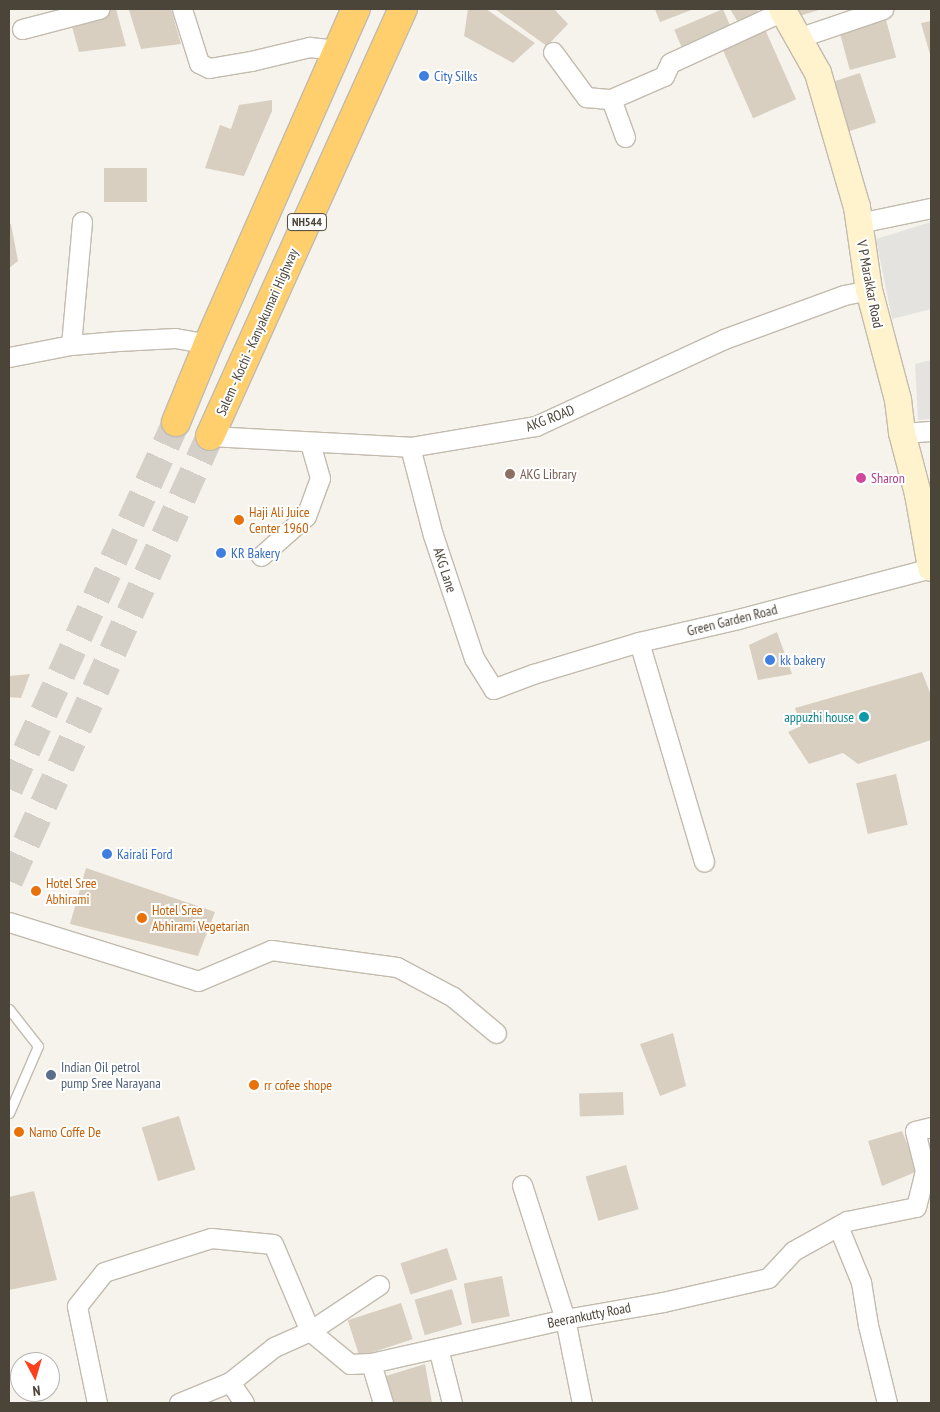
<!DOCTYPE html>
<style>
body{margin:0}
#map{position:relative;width:940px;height:1412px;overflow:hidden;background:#f6f3ec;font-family:"PT Sans Narrow",sans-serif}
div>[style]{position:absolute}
.parking>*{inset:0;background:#e5e3e0}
.building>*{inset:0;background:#d8cfc1;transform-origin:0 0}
.highway-tunnel>*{height:28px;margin-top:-14px;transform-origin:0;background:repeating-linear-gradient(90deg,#d4d0c8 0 28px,transparent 0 42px)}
.roads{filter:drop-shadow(1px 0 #c2bbae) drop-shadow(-1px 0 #c2bbae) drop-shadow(0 1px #c2bbae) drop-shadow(0 -1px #c2bbae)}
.lane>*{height:9px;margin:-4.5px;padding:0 4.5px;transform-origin:4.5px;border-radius:4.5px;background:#fff}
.street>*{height:19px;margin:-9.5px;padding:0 9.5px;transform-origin:9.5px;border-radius:9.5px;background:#fff}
.secondary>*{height:26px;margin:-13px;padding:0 13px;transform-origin:13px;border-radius:13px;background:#fff3cd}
.highway>*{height:28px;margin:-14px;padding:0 14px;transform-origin:14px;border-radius:14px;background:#ffcf6e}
.dots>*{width:14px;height:14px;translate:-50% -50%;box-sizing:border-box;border:2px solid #fff;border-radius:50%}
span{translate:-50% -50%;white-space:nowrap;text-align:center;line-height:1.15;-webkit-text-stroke:4px #fff;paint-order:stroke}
.shield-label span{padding:1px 4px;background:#fff;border:1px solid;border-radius:4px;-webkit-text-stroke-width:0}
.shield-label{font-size:12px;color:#4b4439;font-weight:700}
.shop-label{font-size:14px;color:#366cbe}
.left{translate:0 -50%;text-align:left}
.street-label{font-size:14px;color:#4b4439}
.education-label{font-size:14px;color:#785e54}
.hotel-label{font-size:14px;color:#b23c85}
.food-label{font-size:14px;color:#c56008}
.culture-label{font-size:14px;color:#0d838f}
.right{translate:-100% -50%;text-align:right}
.service-label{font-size:14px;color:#4e5e75}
.frame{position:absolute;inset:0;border:10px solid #4b4439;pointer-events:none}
.north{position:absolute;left:10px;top:1352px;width:50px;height:50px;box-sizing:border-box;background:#fff;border:1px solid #b7b4b0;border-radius:50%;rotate:174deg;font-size:14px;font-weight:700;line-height:20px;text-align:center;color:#4b4439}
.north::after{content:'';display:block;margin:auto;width:18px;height:22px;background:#fc3f1d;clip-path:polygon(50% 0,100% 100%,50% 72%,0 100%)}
</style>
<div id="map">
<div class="parking">
<div style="clip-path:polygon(931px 222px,931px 309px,892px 319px,876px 239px)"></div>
<div style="clip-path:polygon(931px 360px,931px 419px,918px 420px,915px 364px)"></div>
</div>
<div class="building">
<div style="clip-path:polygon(112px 9px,116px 9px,126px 46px,79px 52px,71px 23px)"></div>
<div style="clip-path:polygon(133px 9px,171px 9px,181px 44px,141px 49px,129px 10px)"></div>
<div style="clip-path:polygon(468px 9px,486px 9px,535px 43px,513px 63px,464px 36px)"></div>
<div style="clip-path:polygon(495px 9px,554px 9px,568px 24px,547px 46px)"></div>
<div style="clip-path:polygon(655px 9px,694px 9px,660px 22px)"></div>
<div style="left:723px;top:9px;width:21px;height:53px;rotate:67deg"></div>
<div style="clip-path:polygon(730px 9px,757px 9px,759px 13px,739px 24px)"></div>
<div style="clip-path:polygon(790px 9px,822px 9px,793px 18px)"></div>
<div style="left:885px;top:16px;width:43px;height:48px;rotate:75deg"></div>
<div style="clip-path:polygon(931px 21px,931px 58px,921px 23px)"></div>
<div style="left:764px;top:27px;width:79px;height:47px;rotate:66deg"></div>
<div style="left:860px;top:73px;width:52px;height:31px;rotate:72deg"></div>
<div style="clip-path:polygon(272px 100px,272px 111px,244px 176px,205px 168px,220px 125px,231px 129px,239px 105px)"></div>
<div style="left:104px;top:168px;width:43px;height:34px"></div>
<div style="clip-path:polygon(9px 224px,11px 224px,18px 261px,9px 268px)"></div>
<div style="clip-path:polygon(777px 632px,792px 674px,758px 680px,749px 645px)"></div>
<div style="clip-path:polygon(922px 672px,931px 695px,931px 740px,858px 764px,843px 753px,809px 764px,788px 732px,801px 726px,795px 708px)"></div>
<div style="clip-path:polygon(30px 674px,21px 698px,9px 697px,9px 676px)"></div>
<div style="left:896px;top:774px;width:52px;height:41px;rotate:77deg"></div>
<div style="clip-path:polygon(86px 868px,215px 912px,198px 956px,70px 924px)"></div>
<div style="clip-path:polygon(673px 1033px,686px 1086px,660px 1096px,640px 1044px)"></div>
<div style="left:623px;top:1092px;width:23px;height:44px;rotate:88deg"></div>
<div style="left:179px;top:1116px;width:56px;height:39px;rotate:73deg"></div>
<div style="clip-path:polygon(902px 1131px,918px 1171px,882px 1186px,868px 1141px)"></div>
<div style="left:626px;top:1165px;width:46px;height:42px;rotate:74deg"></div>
<div style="clip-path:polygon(34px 1191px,57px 1280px,9px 1290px,9px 1197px)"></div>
<div style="left:447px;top:1248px;width:33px;height:49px;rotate:72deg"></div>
<div style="left:502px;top:1276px;width:41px;height:39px;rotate:79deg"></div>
<div style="left:452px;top:1289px;width:37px;height:39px;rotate:74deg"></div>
<div style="left:401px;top:1303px;width:38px;height:56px;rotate:72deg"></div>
<div style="clip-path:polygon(425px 1364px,432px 1403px,394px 1403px,386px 1376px)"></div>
</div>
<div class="highway-tunnel">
<div style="left:9px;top:789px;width:403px;rotate:-65.5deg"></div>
<div style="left:9px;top:881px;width:488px;rotate:-65.7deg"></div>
</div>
<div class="roads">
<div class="lane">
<div style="left:9px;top:1009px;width:47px;rotate:51.9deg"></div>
<div style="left:38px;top:1046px;width:73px;rotate:113.4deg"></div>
</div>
<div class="street">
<div style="left:182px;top:9px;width:57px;rotate:72.5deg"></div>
<div style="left:199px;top:63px;width:11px;rotate:27deg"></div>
<div style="left:209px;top:68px;width:43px;rotate:-9.5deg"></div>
<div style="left:251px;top:61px;width:60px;rotate:-13.6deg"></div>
<div style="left:309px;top:47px;width:29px;rotate:6deg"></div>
<div style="left:22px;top:29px;width:80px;rotate:-14.6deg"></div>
<div style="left:798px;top:38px;width:90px;rotate:-18.8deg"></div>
<div style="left:553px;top:52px;width:56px;rotate:53.7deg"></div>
<div style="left:586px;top:97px;width:25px;rotate:5deg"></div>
<div style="left:625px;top:137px;width:40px;rotate:-110.2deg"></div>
<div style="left:611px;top:99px;width:58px;rotate:-23.5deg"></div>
<div style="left:664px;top:76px;width:14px;rotate:-65deg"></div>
<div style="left:670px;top:63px;width:124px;rotate:-24.7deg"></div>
<div style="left:859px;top:223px;width:74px;rotate:-11.8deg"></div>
<div style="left:71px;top:345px;width:124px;rotate:-84.9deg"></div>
<div style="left:9px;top:357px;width:63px;rotate:-11deg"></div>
<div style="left:71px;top:345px;width:47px;rotate:-4.9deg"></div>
<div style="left:118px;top:341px;width:57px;rotate:-3deg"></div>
<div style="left:175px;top:338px;width:34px;rotate:10deg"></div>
<div style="left:902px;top:433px;width:29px;rotate:-4deg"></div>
<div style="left:210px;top:436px;width:200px;rotate:3.1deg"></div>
<div style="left:410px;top:447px;width:128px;rotate:-9.5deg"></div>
<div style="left:536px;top:426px;width:207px;rotate:-24.8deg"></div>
<div style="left:724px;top:339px;width:128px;rotate:-20.1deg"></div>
<div style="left:844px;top:295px;width:25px;rotate:-11deg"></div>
<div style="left:410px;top:447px;width:91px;rotate:75.4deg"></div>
<div style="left:433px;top:535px;width:130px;rotate:71.6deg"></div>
<div style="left:474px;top:658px;width:36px;rotate:58deg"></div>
<div style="left:493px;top:689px;width:43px;rotate:-20.6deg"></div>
<div style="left:533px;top:674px;width:111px;rotate:-16.8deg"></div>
<div style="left:639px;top:642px;width:102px;rotate:-13.1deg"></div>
<div style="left:738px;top:619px;width:200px;rotate:-14.8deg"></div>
<div style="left:261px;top:556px;width:60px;rotate:-41.6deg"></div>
<div style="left:306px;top:516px;width:40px;rotate:-69.8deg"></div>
<div style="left:320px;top:478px;width:37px;rotate:-106deg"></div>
<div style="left:639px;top:642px;width:229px;rotate:73.5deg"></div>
<div style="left:9px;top:922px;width:198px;rotate:17.3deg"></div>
<div style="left:198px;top:981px;width:79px;rotate:-23deg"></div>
<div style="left:271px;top:950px;width:127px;rotate:7.7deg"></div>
<div style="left:397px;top:967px;width:64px;rotate:28.2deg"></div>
<div style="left:453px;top:997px;width:56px;rotate:39.9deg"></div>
<div style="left:522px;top:1185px;width:141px;rotate:72.2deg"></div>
<div style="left:565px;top:1319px;width:86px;rotate:78.6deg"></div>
<div style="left:838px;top:1226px;width:61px;rotate:67.7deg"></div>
<div style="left:861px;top:1282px;width:44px;rotate:80.8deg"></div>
<div style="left:868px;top:1325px;width:80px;rotate:76.3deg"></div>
<div style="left:438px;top:1348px;width:57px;rotate:75.7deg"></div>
<div style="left:371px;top:1363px;width:42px;rotate:73.3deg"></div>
<div style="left:230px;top:1382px;width:25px;rotate:56deg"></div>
<div style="left:97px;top:1403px;width:99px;rotate:-101.7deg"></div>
<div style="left:77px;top:1306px;width:43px;rotate:-51.5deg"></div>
<div style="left:104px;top:1272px;width:112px;rotate:-17.6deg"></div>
<div style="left:211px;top:1238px;width:62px;rotate:5.5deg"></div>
<div style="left:273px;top:1244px;width:95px;rotate:67deg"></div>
<div style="left:310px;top:1331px;width:83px;rotate:-33.7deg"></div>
<div style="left:179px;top:1403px;width:55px;rotate:-22.4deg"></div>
<div style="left:230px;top:1382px;width:56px;rotate:-38.5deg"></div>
<div style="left:274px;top:1347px;width:39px;rotate:-24deg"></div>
<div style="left:310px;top:1331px;width:52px;rotate:39.5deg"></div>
<div style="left:350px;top:1364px;width:21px;rotate:-3deg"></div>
<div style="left:371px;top:1363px;width:199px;rotate:-12.8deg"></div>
<div style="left:565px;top:1319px;width:99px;rotate:-9.8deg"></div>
<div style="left:663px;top:1302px;width:108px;rotate:-12.9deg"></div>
<div style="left:768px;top:1278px;width:37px;rotate:-47deg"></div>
<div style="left:793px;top:1251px;width:62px;rotate:-29.1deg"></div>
<div style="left:847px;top:1221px;width:70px;rotate:-11.5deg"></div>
<div style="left:916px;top:1207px;width:37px;rotate:-76deg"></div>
<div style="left:925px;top:1171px;width:41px;rotate:-104deg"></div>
<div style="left:915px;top:1131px;width:16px;rotate:-14deg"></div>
</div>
<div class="secondary">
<div style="left:782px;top:9px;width:73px;rotate:60.6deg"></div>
<div style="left:818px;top:73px;width:140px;rotate:73.8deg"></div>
<div style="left:857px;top:207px;width:84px;rotate:81.8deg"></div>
<div style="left:869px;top:290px;width:114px;rotate:75.2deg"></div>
<div style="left:898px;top:400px;width:33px;rotate:83deg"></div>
<div style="left:902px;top:433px;width:63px;rotate:75.3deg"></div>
<div style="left:918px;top:494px;width:75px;rotate:80deg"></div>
</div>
<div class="highway">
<div style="left:176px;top:422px;width:84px;rotate:-67.7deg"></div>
<div style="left:208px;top:344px;width:366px;rotate:-66.2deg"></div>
<div style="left:210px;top:436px;width:469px;rotate:-65.7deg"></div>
</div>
</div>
<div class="dots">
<div style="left:424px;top:76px;background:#3f7fe0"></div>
<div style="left:510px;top:474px;background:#8d6e63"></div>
<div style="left:861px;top:478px;background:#d1479c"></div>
<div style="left:239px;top:520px;background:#e8710a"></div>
<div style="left:221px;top:553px;background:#3f7fe0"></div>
<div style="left:770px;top:660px;background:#3f7fe0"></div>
<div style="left:864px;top:717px;background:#0f9aa8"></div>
<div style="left:107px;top:854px;background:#3f7fe0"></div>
<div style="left:36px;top:891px;background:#e8710a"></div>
<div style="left:142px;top:918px;background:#e8710a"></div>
<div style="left:51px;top:1075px;background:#5c6f8a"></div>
<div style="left:254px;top:1085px;background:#e8710a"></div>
<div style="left:19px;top:1132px;background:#e8710a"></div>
</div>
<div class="shield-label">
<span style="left:307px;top:222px">NH544</span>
</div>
<div class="shop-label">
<span class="left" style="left:434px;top:76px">City Silks</span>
<span class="left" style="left:231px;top:553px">KR Bakery</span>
<span class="left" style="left:780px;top:660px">kk bakery</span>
<span class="left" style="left:117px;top:854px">Kairali Ford</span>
</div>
<div class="street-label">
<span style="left:870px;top:284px;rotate:79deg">V P Marakkar Road</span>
<span style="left:257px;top:332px;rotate:-66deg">Salem - Kochi - Kanyakumari Highway</span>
<span style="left:550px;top:418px;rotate:-21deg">AKG ROAD</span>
<span style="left:445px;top:570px;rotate:72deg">AKG Lane</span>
<span style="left:732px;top:620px;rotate:-14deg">Green Garden Road</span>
<span style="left:589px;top:1315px;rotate:-11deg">Beerankutty Road</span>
</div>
<div class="education-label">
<span class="left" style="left:520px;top:474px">AKG Library</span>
</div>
<div class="hotel-label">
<span class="left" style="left:871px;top:478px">Sharon</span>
</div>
<div class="food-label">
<span class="left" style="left:249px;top:520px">Haji Ali Juice<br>Center 1960</span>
<span class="left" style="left:46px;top:891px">Hotel Sree<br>Abhirami</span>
<span class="left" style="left:152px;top:918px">Hotel Sree<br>Abhirami Vegetarian</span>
<span class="left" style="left:264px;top:1085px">rr cofee shope</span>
<span class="left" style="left:29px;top:1132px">Namo Coffe De</span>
</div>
<div class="culture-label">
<span class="right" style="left:854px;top:717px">appuzhi house</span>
</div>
<div class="service-label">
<span class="left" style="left:61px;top:1075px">Indian Oil petrol<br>pump Sree Narayana</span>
</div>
<div class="frame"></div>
<div class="north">N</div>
</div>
